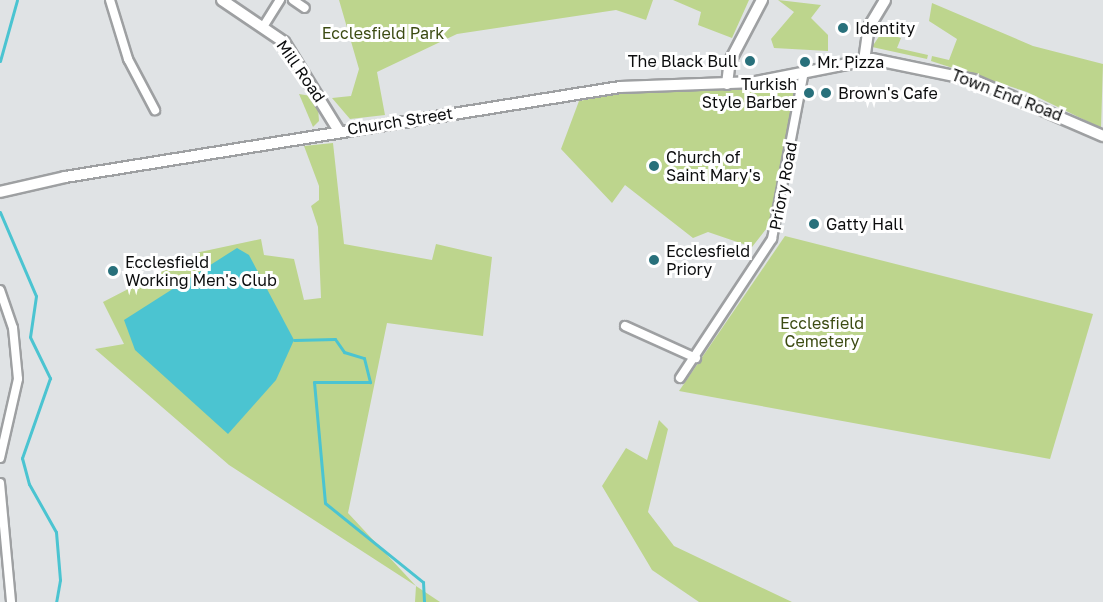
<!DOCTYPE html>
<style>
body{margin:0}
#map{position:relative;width:1103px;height:602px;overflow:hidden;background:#e0e3e5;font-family:"Golos Text",sans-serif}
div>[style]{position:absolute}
.green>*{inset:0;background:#bdd58d}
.water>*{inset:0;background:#4bc4d1}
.stream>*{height:3px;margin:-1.5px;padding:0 1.5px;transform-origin:1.5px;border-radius:1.5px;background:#4bc4d1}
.roads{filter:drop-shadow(2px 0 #9ea0a2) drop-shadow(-2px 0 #9ea0a2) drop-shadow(0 2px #9ea0a2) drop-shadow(0 -2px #9ea0a2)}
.street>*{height:8px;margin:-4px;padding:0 4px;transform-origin:4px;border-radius:4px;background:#fff}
.secondary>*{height:10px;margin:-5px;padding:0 5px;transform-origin:5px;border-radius:5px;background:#fff}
.dots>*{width:16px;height:16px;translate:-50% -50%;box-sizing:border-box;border:3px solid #fff;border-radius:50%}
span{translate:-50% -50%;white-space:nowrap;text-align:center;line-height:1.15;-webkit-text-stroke:6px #fff;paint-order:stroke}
.poi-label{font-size:16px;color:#0c0d0e}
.left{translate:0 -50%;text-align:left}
.right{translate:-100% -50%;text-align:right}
.park-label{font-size:16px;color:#3c4b12}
.street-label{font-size:16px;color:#0c0d0e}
</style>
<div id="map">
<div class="green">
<div style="clip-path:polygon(339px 0,653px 0,646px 20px,616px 10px,457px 34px,377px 72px,385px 115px,350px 119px,332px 98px,351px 96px,359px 69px)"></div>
<div style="clip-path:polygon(673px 0,749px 0,732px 38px,698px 25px,701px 12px)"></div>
<div style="clip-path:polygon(778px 0,821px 5px,811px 18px,828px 35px,828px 51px,774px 48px,771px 39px,794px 12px)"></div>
<div style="clip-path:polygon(932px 3px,1033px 46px,1103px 64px,1101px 128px,1027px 92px,931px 61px,932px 56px,949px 60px,957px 39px,929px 21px)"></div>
<div style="clip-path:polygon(882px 32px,901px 38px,897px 48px,928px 55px,927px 59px,872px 47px)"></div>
<div style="clip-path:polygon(796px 86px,770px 224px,752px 247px,708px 232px,693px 238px,625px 185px,612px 203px,561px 149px,579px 101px,634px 91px)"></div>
<div style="clip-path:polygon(299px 94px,311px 96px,318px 107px,319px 121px,313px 127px)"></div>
<div style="clip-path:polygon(333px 143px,344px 244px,432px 260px,436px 244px,492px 257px,483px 336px,387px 323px,348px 513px,416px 586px,440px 602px,415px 602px,416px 586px,229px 465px,95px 349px,124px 344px,103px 302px,200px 252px,261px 239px,264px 255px,294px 259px,304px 300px,321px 298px,318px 227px,311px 206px,319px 200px,319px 186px,304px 146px)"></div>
<div style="clip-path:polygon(785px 236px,1093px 314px,1050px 459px,679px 391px)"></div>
<div style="clip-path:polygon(659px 420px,668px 429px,648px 512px,674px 546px,792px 602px,699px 602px,652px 570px,602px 486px,626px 448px,647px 460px)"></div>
</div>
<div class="water">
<div style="clip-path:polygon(237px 248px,249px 255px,294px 340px,276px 380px,228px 434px,135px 350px,124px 320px)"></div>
</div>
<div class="stream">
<div style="left:0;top:61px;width:63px;rotate:-74.4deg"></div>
<div style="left:0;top:212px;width:91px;rotate:66.8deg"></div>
<div style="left:36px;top:296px;width:41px;rotate:98.3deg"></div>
<div style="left:30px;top:337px;width:46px;rotate:64deg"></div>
<div style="left:50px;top:378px;width:85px;rotate:109.3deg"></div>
<div style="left:22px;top:458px;width:27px;rotate:75deg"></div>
<div style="left:29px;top:484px;width:55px;rotate:60.6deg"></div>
<div style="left:56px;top:532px;width:48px;rotate:85.2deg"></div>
<div style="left:60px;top:580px;width:22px;rotate:100deg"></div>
<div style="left:294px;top:340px;width:41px;rotate:-1.4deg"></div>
<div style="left:335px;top:339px;width:16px;rotate:55deg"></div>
<div style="left:344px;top:352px;width:21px;rotate:17deg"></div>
<div style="left:364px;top:358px;width:25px;rotate:76deg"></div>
<div style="left:370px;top:382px;width:56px;rotate:180deg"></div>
<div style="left:314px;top:382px;width:121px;rotate:84.8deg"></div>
<div style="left:325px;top:503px;width:126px;rotate:38.9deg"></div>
<div style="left:423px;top:582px;width:20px;rotate:87deg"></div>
</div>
<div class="roads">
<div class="street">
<div style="left:110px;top:0;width:62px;rotate:73deg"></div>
<div style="left:128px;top:59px;width:58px;rotate:62.1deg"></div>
<div style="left:293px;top:0;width:14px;rotate:34deg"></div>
<div style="left:263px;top:27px;width:32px;rotate:-58deg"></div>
<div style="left:0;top:290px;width:40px;rotate:71.1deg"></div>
<div style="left:13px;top:328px;width:51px;rotate:84.4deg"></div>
<div style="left:18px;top:379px;width:81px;rotate:102.8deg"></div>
<div style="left:625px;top:326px;width:78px;rotate:24.3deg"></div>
<div style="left:680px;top:378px;width:167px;rotate:-56.5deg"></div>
<div style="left:772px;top:239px;width:166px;rotate:-79.2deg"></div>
<div style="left:0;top:483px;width:120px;rotate:84.7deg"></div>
</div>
<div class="secondary">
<div style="left:222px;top:0;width:75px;rotate:34.1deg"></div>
<div style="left:284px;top:42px;width:105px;rotate:58.3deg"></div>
<div style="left:864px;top:61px;width:34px;rotate:-82deg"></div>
<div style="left:869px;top:27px;width:31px;rotate:-59deg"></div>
<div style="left:727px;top:84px;width:23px;rotate:-83deg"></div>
<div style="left:730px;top:61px;width:69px;rotate:-62.3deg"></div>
<div style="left:0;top:192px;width:67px;rotate:-13deg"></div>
<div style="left:65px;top:177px;width:562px;rotate:-9.21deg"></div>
<div style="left:620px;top:87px;width:136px;rotate:-2.1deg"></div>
<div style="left:756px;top:82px;width:118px;rotate:-11.2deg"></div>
<div style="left:872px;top:59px;width:103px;rotate:11.7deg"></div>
<div style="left:973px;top:80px;width:142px;rotate:23.3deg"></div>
</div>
</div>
<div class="dots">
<div style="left:843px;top:28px;background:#28707b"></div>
<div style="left:750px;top:61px;background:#28707b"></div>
<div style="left:805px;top:62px;background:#28707b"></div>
<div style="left:809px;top:93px;background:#28707b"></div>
<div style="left:826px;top:93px;background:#28707b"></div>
<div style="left:654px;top:166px;background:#28707b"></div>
<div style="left:814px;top:224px;background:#28707b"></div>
<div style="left:654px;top:260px;background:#28707b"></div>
<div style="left:113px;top:271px;background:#28707b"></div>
</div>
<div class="poi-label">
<span class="left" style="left:855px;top:28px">Identity</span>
<span class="right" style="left:738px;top:61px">The Black Bull</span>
<span class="left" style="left:817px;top:62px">Mr. Pizza</span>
<span class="right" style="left:797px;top:93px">Turkish<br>Style Barber</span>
<span class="left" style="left:838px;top:93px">Brown's Cafe</span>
<span class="left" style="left:666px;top:166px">Church of<br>Saint Mary's</span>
<span class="left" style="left:826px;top:224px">Gatty Hall</span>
<span class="left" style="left:666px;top:260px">Ecclesfield<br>Priory</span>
<span class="left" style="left:125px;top:271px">Ecclesfield<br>Working Men's Club</span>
</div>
<div class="park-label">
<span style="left:383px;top:33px">Ecclesfield Park</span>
<span style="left:822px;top:332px">Ecclesfield<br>Cemetery</span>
</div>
<div class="street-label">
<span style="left:301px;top:71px;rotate:55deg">Mill Road</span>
<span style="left:1007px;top:95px;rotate:21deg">Town End Road</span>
<span style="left:400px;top:121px;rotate:-9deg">Church Street</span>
<span style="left:783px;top:186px;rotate:-79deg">Priory Road</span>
</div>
</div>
